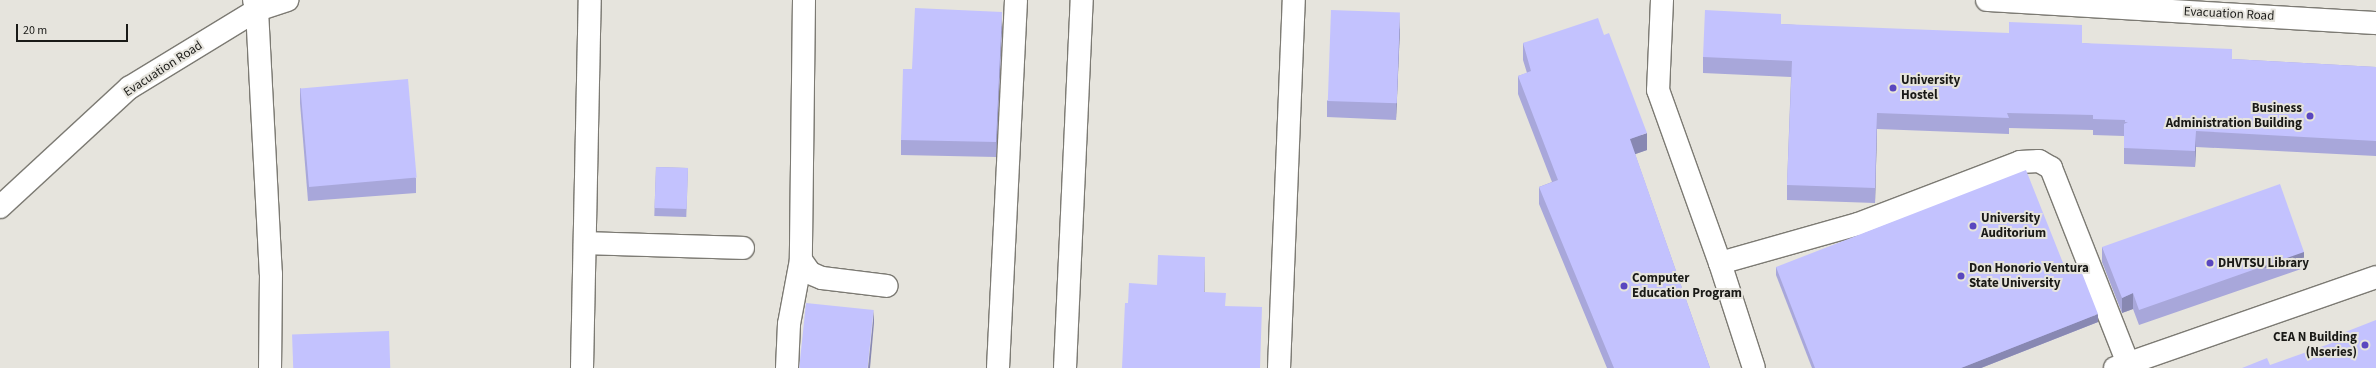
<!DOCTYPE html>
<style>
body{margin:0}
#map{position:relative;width:2376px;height:368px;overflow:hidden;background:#e6e4dd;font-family:"Source Sans 3",sans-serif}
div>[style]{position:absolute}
.roads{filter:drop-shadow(1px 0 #7c7a73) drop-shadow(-1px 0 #7c7a73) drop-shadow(0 1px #7c7a73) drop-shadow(0 -1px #7c7a73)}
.minor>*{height:22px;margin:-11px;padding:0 11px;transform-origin:11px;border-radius:11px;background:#fff}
.wall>*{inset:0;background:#a8a7da;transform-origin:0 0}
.shaded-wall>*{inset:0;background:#8888b2;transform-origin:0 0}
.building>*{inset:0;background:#c3c2fe;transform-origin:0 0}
.dots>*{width:11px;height:11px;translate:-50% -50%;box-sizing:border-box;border:2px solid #e6e4dd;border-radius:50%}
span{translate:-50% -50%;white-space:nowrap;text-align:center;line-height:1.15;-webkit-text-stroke:4px #e6e4dd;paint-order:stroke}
.street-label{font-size:13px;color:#1a1a17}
.poi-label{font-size:13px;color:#1a1a17;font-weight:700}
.left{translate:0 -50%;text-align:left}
.right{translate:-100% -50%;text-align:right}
.scale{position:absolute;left:16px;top:24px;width:112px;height:18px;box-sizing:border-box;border:2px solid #1a1a17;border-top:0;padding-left:5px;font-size:12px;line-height:14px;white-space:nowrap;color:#1a1a17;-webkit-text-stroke:3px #e6e4dd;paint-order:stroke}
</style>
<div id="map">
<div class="roads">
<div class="minor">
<div style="left:254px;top:0;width:10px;rotate:73deg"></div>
<div style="left:257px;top:10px;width:264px;rotate:87deg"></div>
<div style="left:271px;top:274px;width:94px;rotate:90.6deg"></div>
<div style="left:804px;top:0;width:260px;rotate:90.7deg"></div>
<div style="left:801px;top:260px;width:16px;rotate:55deg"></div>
<div style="left:810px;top:273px;width:13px;rotate:23deg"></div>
<div style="left:822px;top:278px;width:65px;rotate:7deg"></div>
<div style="left:1662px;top:0;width:90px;rotate:92.5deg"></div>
<div style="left:1658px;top:90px;width:184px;rotate:70.3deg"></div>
<div style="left:1720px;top:263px;width:110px;rotate:72.1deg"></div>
<div style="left:1987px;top:0;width:390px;rotate:3.4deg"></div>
<div style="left:0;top:207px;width:176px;rotate:-42.7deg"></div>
<div style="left:129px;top:88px;width:150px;rotate:-31.4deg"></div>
<div style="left:257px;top:10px;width:32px;rotate:-18deg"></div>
<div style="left:585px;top:243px;width:158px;rotate:1.8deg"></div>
<div style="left:1720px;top:263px;width:143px;rotate:-15.8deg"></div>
<div style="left:1858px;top:224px;width:173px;rotate:-20.9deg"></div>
<div style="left:2020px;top:162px;width:19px;rotate:-3deg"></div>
<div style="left:2039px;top:161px;width:14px;rotate:30deg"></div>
<div style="left:2051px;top:168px;width:210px;rotate:68.5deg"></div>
<div style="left:582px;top:368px;width:368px;rotate:-88.8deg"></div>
<div style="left:787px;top:368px;width:44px;rotate:-87.4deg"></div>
<div style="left:789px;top:324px;width:65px;rotate:-79.4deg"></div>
<div style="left:998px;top:368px;width:368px;rotate:-87.2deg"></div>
<div style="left:1065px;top:368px;width:368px;rotate:-87.4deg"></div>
<div style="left:1279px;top:368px;width:368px;rotate:-87.7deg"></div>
<div style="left:2115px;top:368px;width:276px;rotate:-19.2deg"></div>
</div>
</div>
<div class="wall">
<div style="clip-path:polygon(1781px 24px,2082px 43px,2232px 59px,2376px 67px,2376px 156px,2196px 147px,2195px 167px,2124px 164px,2124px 136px,2093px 135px,2093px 130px,2009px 128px,2009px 134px,1877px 129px,1875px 203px,1787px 200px,1787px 185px,1791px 77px,1703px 73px,1703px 57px)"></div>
<div style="clip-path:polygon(1002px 26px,996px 157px,901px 155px,901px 140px,912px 69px)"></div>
<div style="clip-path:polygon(1400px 28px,1396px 120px,1327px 117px,1327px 101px)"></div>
<div style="clip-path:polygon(1604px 35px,1647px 150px,1635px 154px,1710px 368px,1607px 368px,1539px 204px,1539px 187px,1552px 182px,1518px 94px,1518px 76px,1527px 73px,1523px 60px,1523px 43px)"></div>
<div style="clip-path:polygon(300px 88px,416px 178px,416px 193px,308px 201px,300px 103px)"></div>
<div style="left:656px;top:167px;width:32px;height:49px;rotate:2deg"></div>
<div style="clip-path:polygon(2102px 247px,2304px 268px,2139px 325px,2133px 309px,2122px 313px,2102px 262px)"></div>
<div style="clip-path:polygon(1776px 267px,2065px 268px,2098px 322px,1981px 368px,1812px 368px,1776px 275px)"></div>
</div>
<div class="shaded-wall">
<div style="clip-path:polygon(1002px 12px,1002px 26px,996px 157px,996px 142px)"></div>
<div style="clip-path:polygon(1400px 13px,1400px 28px,1396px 120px,1396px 104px)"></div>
<div style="clip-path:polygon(1877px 113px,1877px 129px,1875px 203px,1875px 188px)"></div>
<div style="clip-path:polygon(2196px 131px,2196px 147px,2195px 167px,2195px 151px)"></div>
<div style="clip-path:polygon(1647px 133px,1647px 150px,1630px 156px,1630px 139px)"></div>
<div style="left:2304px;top:252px;width:16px;height:175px;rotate:90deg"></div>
<div style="clip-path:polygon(1205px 257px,1205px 273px,1204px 309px,1204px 292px)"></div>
<div style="clip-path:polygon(2133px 293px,2133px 309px,2122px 313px,2122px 298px)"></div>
<div style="clip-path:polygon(874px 310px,874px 323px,870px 368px,868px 368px)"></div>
<div style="clip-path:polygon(2098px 314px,2098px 322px,1981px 368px,1961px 368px)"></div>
</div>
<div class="building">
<div style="clip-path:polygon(915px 8px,1002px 12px,996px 142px,901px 140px,903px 69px,912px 69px)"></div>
<div style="left:1331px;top:10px;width:69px;height:91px;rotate:2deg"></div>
<div style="clip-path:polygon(1705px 10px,1781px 14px,1781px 24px,2009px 33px,2009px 22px,2082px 25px,2082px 43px,2232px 49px,2232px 59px,2376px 67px,2376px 141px,2196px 131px,2195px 151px,2124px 148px,2124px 124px,2128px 122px,2125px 122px,2125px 120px,2093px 119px,2093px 115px,2007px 113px,2009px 118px,1877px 113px,1875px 188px,1787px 185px,1792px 61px,1703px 57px)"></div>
<div style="clip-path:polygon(1598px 18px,1604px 35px,1609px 33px,1647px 133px,1630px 139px,1710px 368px,1614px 368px,1539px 187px,1558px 180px,1518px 76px,1531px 71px,1523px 43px)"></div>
<div style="left:408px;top:79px;width:99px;height:108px;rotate:85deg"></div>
<div style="left:656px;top:167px;width:32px;height:41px;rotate:2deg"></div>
<div style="clip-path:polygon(2026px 170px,2065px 268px,2078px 263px,2098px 314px,1961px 368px,1815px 368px,1776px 267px)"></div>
<div style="clip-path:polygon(2280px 184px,2304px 252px,2139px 310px,2133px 293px,2122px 298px,2102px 247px)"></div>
<div style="clip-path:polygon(1158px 255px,1205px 257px,1204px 292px,1226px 293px,1225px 306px,1262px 307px,1260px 368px,1122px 368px,1125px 303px,1128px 303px,1129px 283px,1157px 285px)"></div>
<div style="left:806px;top:303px;width:68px;height:65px;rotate:6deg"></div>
<div style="clip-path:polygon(2376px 320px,2376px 368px,2242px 368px,2267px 358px,2270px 365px,2332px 343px,2330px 338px)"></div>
<div style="left:389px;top:331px;width:37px;height:97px;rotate:88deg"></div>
</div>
<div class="dots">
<div style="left:1893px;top:88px;background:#5a47bf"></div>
<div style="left:2310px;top:116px;background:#5a47bf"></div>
<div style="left:1973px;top:226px;background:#5a47bf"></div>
<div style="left:2210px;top:263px;background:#5a47bf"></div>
<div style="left:1961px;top:276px;background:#5a47bf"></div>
<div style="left:1624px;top:286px;background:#5a47bf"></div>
<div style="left:2365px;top:345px;background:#5a47bf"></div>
</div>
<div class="street-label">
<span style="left:2229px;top:14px;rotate:3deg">Evacuation Road</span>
<span style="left:163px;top:69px;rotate:-33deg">Evacuation Road</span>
</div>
<div class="poi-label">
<span class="left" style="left:1901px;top:88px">University<br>Hostel</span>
<span class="right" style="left:2302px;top:116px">Business<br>Administration Building</span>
<span class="left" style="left:1981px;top:226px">University<br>Auditorium</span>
<span class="left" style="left:2218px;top:263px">DHVTSU Library</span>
<span class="left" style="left:1969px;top:276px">Don Honorio Ventura<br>State University</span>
<span class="left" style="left:1632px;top:286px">Computer<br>Education Program</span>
<span class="right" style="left:2357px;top:345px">CEA N Building<br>(Nseries)</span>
</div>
<div class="scale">20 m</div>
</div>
